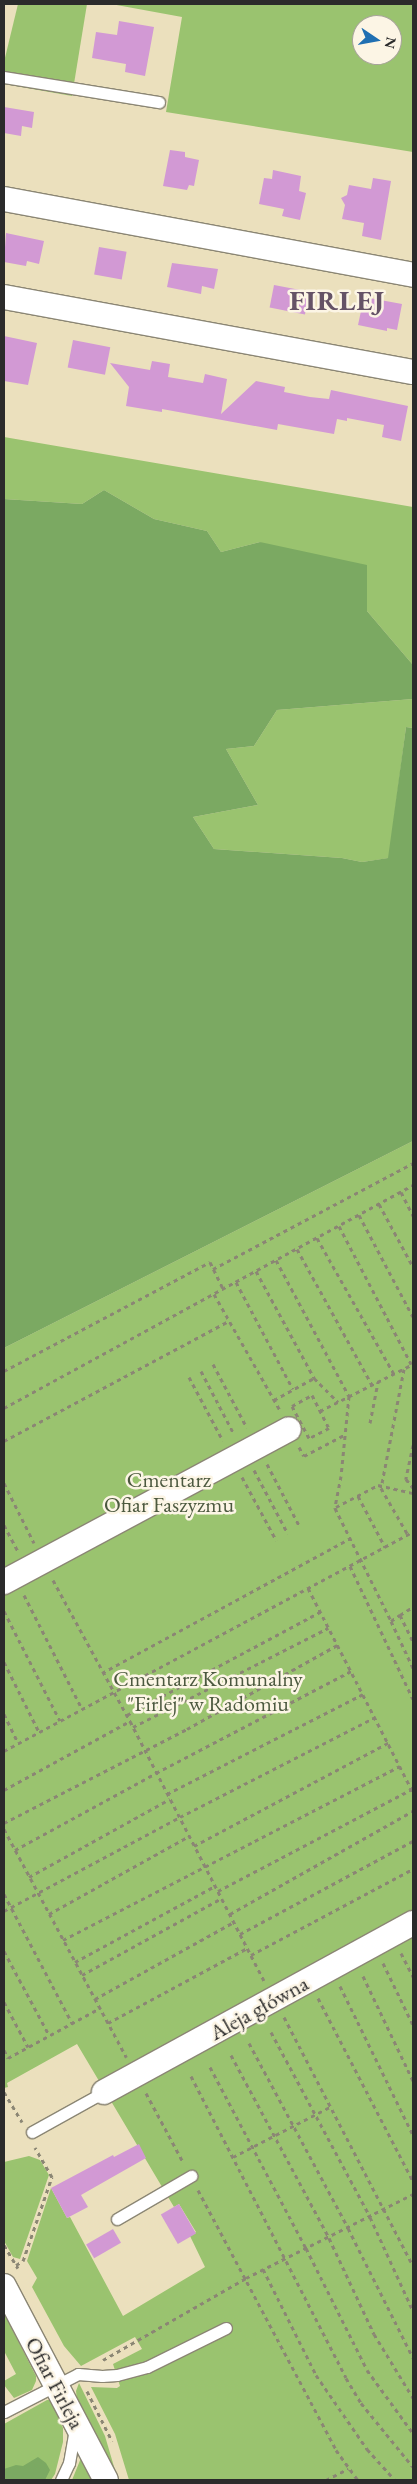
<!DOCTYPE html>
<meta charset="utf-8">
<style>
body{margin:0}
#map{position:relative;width:417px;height:2484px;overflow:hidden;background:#ebe0bd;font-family:"EB Garamond",serif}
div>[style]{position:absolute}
.green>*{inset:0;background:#9ac36f}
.forest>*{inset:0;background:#7ba962}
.building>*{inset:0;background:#d299d4;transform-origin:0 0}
.path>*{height:3px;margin-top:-1.5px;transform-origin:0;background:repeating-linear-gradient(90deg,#8b8674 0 4px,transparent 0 8px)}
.roads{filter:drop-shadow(1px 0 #8b8674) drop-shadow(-1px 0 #8b8674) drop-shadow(0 1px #8b8674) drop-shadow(0 -1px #8b8674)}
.lane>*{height:11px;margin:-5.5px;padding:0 5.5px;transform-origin:5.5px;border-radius:5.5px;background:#fff}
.street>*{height:24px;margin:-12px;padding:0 12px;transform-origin:12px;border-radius:12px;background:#fff}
span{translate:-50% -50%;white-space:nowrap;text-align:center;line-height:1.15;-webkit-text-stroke:5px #fcf5e5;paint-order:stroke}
.park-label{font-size:22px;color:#4c593f}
.street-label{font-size:22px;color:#2b2b2b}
.district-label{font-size:28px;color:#655266;font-weight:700;letter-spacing:1px}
.frame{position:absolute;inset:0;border:5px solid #2b2b2b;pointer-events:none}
.north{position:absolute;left:352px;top:15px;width:50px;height:50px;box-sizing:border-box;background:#fcf5e5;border:1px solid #a8a49b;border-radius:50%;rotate:102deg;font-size:14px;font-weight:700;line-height:20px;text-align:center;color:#2b2b2b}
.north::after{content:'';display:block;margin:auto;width:18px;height:22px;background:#1f6fb2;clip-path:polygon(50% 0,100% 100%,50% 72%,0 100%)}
</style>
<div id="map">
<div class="green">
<div style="clip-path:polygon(18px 4px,87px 4px,72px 96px,4px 84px,4px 62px)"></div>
<div style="clip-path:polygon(evenodd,111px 4px,413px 4px,413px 152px,166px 112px,182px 17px,111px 4px,362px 25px,392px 25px,392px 55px,362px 55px,362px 25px)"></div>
<div style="clip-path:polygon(4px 437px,413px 507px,413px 665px,367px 611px,260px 542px,221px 552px,207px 531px,154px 519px,104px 490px,82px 504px,4px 499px)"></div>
<div style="clip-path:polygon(413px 699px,413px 728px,406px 727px,389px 858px,362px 862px,342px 858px,214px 849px,193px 817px,258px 805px,226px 749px,254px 746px,277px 710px)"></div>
<div style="clip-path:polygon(413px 1141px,413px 2480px,129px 2480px,115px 2434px,91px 2387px,117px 2388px,120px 2386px,113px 2364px,142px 2349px,135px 2337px,81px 2366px,64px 2346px,32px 2287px,37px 2278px,27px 2261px,51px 2188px,67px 2218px,70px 2217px,123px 2316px,205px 2267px,190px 2236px,196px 2232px,179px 2204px,174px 2207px,77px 2044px,7px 2083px,8px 2087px,4px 2088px,4px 1348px)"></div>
<div style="clip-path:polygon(29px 2156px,40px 2160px,49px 2175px,20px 2259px,13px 2257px,4px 2241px,4px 2162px)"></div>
<div style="clip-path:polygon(4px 2313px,36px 2376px,36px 2381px,32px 2390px,14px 2398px,4px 2385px,4px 2381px,16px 2374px,4px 2351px)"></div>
<div style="clip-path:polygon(79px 2383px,105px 2436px,117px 2477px,77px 2401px,76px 2391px)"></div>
<div style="clip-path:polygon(47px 2400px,51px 2400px,63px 2428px,63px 2442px,55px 2474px,51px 2480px,4px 2480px,4px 2424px)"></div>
<div style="clip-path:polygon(81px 2458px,94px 2480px,72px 2480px)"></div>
</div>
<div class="forest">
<div style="clip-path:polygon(104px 490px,154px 519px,207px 531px,221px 552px,260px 542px,367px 565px,367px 611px,413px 665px,413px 699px,277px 710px,254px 746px,226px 749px,258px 805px,193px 817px,214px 849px,342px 858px,362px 862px,388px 858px,406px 727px,413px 728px,413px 1141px,4px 1348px,4px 499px,82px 504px)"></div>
<div style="clip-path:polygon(38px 2457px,46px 2463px,50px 2470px,45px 2480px,4px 2480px,4px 2469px,16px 2465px,23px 2466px)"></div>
</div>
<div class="building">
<div style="clip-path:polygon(119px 21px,154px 27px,145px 76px,125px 72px,126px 64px,92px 58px,96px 32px,117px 35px)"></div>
<div style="clip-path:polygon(4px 107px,34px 112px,32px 128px,22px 126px,21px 136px,4px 133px)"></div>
<div style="clip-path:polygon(170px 150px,185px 152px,185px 157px,199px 160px,194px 186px,189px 185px,187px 190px,163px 186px)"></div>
<div style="clip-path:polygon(273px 170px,301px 176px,299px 191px,306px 193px,300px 220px,282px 216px,284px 209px,259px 204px,264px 178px,272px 179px)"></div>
<div style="clip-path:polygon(373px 178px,391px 181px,381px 240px,362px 236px,364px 223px,342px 219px,345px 205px,341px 198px,347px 195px,349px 185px,371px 189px)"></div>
<div style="clip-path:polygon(6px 233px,44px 241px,39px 264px,27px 261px,26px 266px,4px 262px)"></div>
<div style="left:99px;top:247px;width:28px;height:28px;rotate:10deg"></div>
<div style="clip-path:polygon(172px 263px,218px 269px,214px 289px,202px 286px,201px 294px,167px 287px)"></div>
<div style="left:274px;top:285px;width:36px;height:23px;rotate:11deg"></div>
<div style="clip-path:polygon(364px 297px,402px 304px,397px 330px,387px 328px,387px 331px,358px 325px)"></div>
<div style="clip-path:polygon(4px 336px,37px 343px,28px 385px,4px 381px)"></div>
<div style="left:73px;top:340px;width:38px;height:28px;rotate:11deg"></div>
<div style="clip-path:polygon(152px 361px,170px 364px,168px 377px,203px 383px,205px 374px,227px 379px,221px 414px,256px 381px,285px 387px,284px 392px,310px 397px,329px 399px,331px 390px,408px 406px,401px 441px,382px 437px,384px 425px,347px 418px,347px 421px,337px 419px,334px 434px,278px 424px,277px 430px,162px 409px,162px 412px,126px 406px,129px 387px,110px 363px,150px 370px)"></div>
<div style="clip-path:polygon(139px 2144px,146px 2158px,81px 2195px,88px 2207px,67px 2218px,51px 2188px,113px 2155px,114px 2157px)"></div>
<div style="left:179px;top:2204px;width:34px;height:21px;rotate:60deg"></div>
<div style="left:113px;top:2229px;width:16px;height:31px;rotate:60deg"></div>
</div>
<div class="path">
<div style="left:401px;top:1192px;width:27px;rotate:63deg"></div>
<div style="left:379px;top:1204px;width:72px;rotate:61.6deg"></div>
<div style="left:359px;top:1215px;width:115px;rotate:62.1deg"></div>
<div style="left:339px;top:1226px;width:156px;rotate:62.4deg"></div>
<div style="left:317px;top:1238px;width:156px;rotate:60.5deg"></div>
<div style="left:297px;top:1249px;width:155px;rotate:61.1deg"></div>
<div style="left:276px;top:1260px;width:154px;rotate:61.8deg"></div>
<div style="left:349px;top:1396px;width:80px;rotate:95.7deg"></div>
<div style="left:341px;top:1476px;width:33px;rotate:101deg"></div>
<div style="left:335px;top:1508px;width:126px;rotate:63.6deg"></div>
<div style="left:391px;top:1621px;width:11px;rotate:-34deg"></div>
<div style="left:400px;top:1615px;width:30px;rotate:64deg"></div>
<div style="left:213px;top:1269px;width:226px;rotate:-27.9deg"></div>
<div style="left:256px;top:1271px;width:122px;rotate:61.5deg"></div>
<div style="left:314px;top:1378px;width:34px;rotate:45deg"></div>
<div style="left:236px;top:1282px;width:121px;rotate:62deg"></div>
<div style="left:214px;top:1294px;width:133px;rotate:60.4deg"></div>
<div style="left:213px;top:1364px;width:72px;rotate:62deg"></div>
<div style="left:404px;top:1369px;width:121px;rotate:100.9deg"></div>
<div style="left:381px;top:1488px;width:54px;rotate:60.1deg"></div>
<div style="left:4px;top:1371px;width:233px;rotate:-27.9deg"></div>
<div style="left:210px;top:1262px;width:30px;rotate:64deg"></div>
<div style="left:201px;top:1371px;width:71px;rotate:62.4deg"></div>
<div style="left:189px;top:1377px;width:72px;rotate:62deg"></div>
<div style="left:312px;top:1395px;width:37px;rotate:63deg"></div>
<div style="left:329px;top:1428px;width:22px;rotate:153deg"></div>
<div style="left:309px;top:1438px;width:36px;rotate:-118deg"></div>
<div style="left:292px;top:1406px;width:23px;rotate:-29deg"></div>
<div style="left:274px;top:1400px;width:46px;rotate:-28.8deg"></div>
<div style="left:4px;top:1408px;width:466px;rotate:-28.6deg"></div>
<div style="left:320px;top:1411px;width:104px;rotate:-26.8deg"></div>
<div style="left:370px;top:1423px;width:42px;rotate:-79deg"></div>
<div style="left:4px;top:1441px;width:255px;rotate:-28.1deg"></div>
<div style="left:413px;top:1445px;width:35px;rotate:102deg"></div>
<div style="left:406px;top:1479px;width:11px;rotate:52deg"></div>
<div style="left:299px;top:1447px;width:10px;rotate:61deg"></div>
<div style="left:304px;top:1456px;width:45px;rotate:-27.7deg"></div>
<div style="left:267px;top:1464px;width:71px;rotate:62.4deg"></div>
<div style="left:254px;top:1470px;width:72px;rotate:62deg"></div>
<div style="left:242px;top:1477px;width:72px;rotate:61.6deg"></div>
<div style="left:4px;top:1483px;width:67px;rotate:63.4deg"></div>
<div style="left:358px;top:1496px;width:58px;rotate:62.1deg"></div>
<div style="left:336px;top:1507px;width:47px;rotate:-27.6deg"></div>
<div style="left:378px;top:1485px;width:36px;rotate:13deg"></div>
<div style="left:4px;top:1525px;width:30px;rotate:62deg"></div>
<div style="left:350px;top:1566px;width:147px;rotate:64.7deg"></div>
<div style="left:53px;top:1580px;width:161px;rotate:61.4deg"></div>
<div style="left:130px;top:1721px;width:292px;rotate:62.7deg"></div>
<div style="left:308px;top:1588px;width:229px;rotate:62.8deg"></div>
<div style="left:24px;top:1595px;width:128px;rotate:63deg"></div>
<div style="left:4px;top:1611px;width:123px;rotate:63deg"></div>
<div style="left:400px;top:1615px;width:15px;rotate:-32deg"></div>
<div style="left:391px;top:1621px;width:52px;rotate:64.9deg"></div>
<div style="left:4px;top:1662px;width:78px;rotate:63.4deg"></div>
<div style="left:102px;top:1673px;width:283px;rotate:-28.5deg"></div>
<div style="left:4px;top:1714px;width:32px;rotate:64deg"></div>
<div style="left:127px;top:1715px;width:219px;rotate:-28.1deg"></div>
<div style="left:133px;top:1727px;width:219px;rotate:-26.9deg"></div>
<div style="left:4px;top:1751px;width:464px;rotate:-28.2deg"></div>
<div style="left:4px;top:1790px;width:144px;rotate:-28.7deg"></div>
<div style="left:167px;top:1794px;width:220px;rotate:-27deg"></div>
<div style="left:4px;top:1823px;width:206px;rotate:-27.2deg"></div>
<div style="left:187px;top:1729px;width:172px;rotate:-29.2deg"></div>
<div style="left:4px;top:1829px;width:259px;rotate:61.8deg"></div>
<div style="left:194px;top:1846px;width:220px;rotate:-28deg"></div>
<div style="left:15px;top:1850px;width:161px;rotate:-28.6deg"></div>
<div style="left:156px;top:1773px;width:220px;rotate:-27.6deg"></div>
<div style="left:29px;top:1877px;width:161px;rotate:-29deg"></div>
<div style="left:218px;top:1891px;width:219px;rotate:-27.7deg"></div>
<div style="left:4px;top:1894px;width:146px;rotate:62.2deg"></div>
<div style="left:4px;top:1911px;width:200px;rotate:-28.1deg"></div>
<div style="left:180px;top:1817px;width:219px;rotate:-27.1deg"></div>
<div style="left:49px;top:1914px;width:160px;rotate:-29.1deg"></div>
<div style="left:230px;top:1914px;width:210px;rotate:-29.4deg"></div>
<div style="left:240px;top:1934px;width:196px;rotate:-28.3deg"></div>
<div style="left:63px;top:1940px;width:379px;rotate:-27.3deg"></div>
<div style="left:4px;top:1951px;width:95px;rotate:61.8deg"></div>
<div style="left:401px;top:1953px;width:27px;rotate:63deg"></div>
<div style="left:251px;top:1955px;width:183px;rotate:-28deg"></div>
<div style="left:75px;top:1962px;width:159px;rotate:-28.5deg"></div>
<div style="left:383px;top:1963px;width:69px;rotate:64.2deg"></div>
<div style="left:82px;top:1975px;width:160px;rotate:-28.8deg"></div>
<div style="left:363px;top:1976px;width:116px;rotate:64.5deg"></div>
<div style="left:340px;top:1986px;width:166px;rotate:63.9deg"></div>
<div style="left:318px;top:1998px;width:206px;rotate:62.6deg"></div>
<div style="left:95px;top:1999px;width:159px;rotate:-29deg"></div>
<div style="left:4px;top:2002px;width:51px;rotate:61.9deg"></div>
<div style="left:284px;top:2017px;width:280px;rotate:62.6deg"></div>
<div style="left:108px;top:2023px;width:158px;rotate:-28.3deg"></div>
<div style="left:271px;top:2032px;width:210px;rotate:61.8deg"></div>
<div style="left:370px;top:2217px;width:103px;rotate:65.4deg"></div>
<div style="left:249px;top:2043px;width:210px;rotate:61.8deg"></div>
<div style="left:348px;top:2228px;width:145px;rotate:63.4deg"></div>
<div style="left:4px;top:2050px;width:9px;rotate:63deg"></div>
<div style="left:8px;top:2058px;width:105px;rotate:-28.5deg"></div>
<div style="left:231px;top:2055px;width:208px;rotate:61.8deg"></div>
<div style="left:329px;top:2238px;width:106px;rotate:64.9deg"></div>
<div style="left:374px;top:2334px;width:75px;rotate:58.6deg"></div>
<div style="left:210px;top:2067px;width:205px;rotate:62.1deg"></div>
<div style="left:306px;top:2248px;width:136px;rotate:63.4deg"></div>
<div style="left:367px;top:2370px;width:78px;rotate:53.9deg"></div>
<div style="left:191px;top:2076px;width:339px;rotate:62.8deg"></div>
<div style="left:346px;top:2378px;width:29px;rotate:59deg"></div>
<div style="left:361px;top:2403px;width:82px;rotate:50.9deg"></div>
<div style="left:4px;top:2092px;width:35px;rotate:59deg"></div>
<div style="left:146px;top:2093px;width:78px;rotate:61.8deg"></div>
<div style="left:233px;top:2157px;width:109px;rotate:-27.3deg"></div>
<div style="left:198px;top:2190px;width:294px;rotate:62deg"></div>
<div style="left:336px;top:2450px;width:37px;rotate:54deg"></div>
<div style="left:4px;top:2245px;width:27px;rotate:59deg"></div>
<div style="left:16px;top:2265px;width:8px;rotate:-30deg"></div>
<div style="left:23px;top:2261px;width:89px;rotate:-71deg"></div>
<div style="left:52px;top:2177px;width:34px;rotate:-120deg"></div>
<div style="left:263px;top:2269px;width:119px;rotate:63.4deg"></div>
<div style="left:316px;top:2375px;width:90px;rotate:55.4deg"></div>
<div style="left:367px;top:2449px;width:42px;rotate:47.9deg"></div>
<div style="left:103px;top:2360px;width:165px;rotate:-29.8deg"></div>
<div style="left:246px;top:2278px;width:187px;rotate:-26.7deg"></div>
<div style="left:87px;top:2391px;width:56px;rotate:63.4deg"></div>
<div style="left:326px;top:2480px;width:25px;rotate:-27deg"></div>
</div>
<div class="roads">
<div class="lane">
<div style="left:4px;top:77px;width:157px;rotate:9.2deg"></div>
<div style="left:32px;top:2132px;width:82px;rotate:-29.1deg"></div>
<div style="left:117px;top:2219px;width:86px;rotate:-30.2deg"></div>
<div style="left:4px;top:2412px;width:83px;rotate:-27.2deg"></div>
<div style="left:78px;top:2374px;width:24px;rotate:5deg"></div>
<div style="left:102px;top:2376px;width:15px;rotate:-4deg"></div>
<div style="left:117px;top:2375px;width:31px;rotate:-15deg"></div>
<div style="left:147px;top:2367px;width:88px;rotate:-26.3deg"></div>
<div style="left:61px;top:2480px;width:19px;rotate:-65deg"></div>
<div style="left:69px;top:2463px;width:35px;rotate:-80deg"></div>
</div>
<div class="street">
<div style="left:4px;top:199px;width:416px;rotate:10.5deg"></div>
<div style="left:4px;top:297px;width:416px;rotate:10.4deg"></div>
<div style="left:4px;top:1582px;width:323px;rotate:-28.2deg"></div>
<div style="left:104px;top:2092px;width:352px;rotate:-28.7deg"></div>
<div style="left:4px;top:2286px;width:219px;rotate:62.3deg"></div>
</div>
</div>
<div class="park-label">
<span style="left:169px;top:1492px">Cmentarz<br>Ofiar Faszyzmu</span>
<span style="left:208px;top:1691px">Cmentarz Komunalny<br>"Firlej" w Radomiu</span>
</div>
<div class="street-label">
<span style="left:259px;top:2008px;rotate:-29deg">Aleja główna</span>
<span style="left:55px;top:2383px;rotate:62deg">Ofiar Firleja</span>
</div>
<div class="district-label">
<span style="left:337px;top:300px">FIRLEJ</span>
</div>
<div class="frame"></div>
<div class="north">N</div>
</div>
